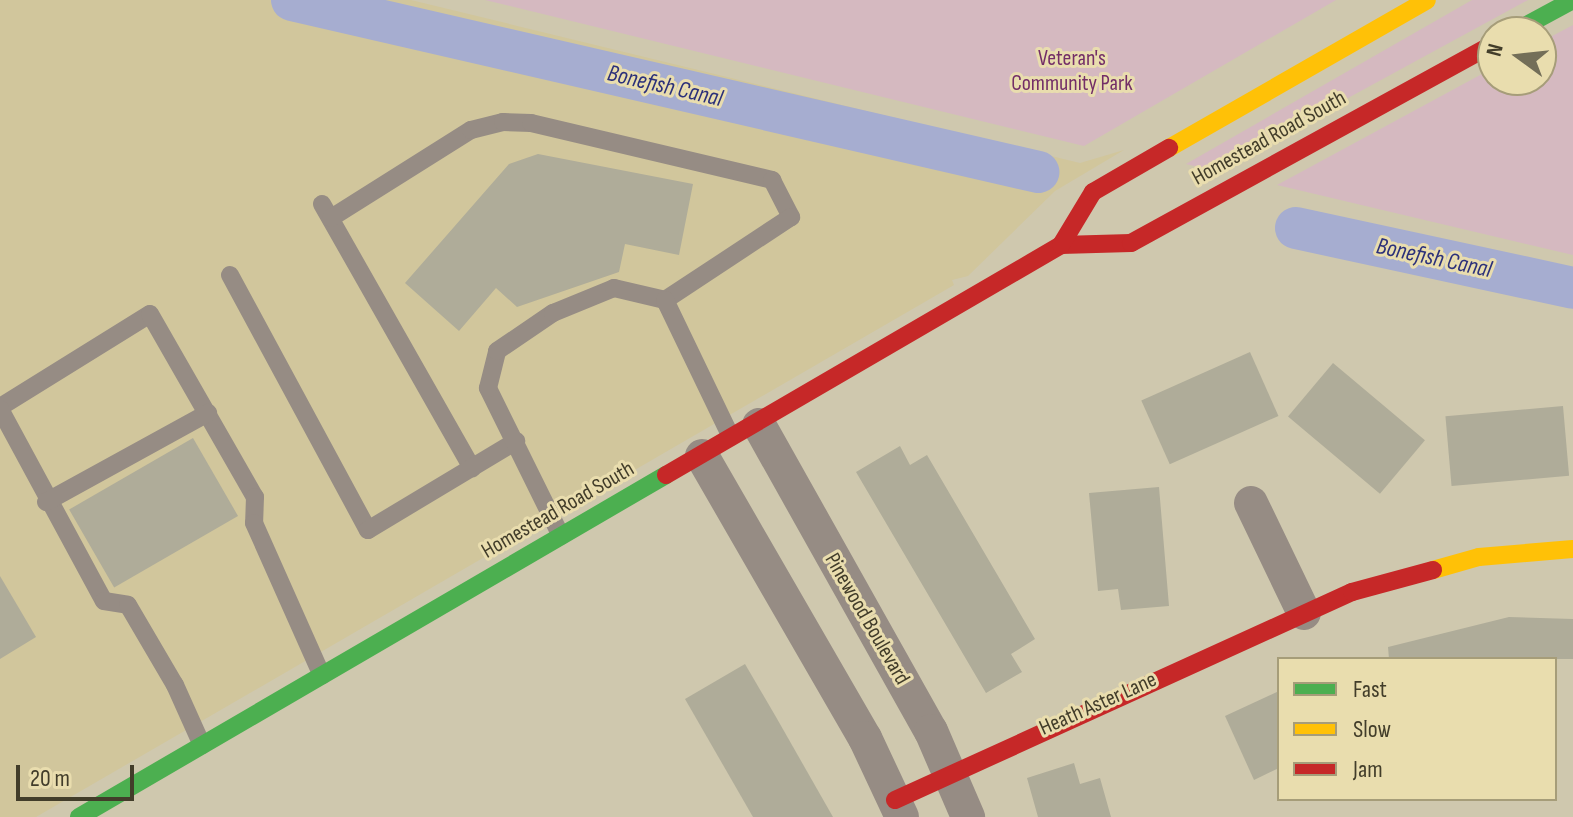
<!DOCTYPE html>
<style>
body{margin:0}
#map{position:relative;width:1573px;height:817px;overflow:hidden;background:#cfc8ae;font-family:"Sofia Sans Condensed",sans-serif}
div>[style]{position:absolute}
.built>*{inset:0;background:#d1c69c}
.green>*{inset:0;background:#d5b9c0}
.canal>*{height:42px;margin:-21px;padding:0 21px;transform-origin:21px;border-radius:21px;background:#a6add0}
.building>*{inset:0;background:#afac99;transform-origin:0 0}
.lane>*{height:18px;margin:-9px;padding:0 9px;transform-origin:9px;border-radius:9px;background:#968c84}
.street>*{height:34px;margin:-17px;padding:0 17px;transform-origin:17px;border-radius:17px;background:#968c84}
.fast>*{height:18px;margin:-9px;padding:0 9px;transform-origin:9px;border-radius:9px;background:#4caf50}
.slow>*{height:18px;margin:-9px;padding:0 9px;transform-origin:9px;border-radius:9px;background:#ffc107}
.jam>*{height:18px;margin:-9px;padding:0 9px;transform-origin:9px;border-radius:9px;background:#c62828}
span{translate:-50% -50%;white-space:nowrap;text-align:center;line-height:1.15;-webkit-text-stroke:6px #e9ddae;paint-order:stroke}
.park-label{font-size:22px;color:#732e67}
.street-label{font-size:22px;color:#423d2a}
.water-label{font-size:24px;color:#2c317a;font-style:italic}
.legend{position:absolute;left:1277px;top:657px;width:280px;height:144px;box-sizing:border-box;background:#e9ddae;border:2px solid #a69d79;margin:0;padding:10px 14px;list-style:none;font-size:24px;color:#423d2a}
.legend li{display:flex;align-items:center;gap:16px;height:40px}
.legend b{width:40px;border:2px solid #a69d79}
.north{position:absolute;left:1477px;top:16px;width:80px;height:80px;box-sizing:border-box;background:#e9ddae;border:2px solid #a69d79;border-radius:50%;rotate:285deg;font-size:22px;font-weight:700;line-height:32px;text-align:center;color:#423d2a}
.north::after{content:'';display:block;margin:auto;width:28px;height:36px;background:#736e58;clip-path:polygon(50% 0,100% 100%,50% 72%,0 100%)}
.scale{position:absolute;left:16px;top:765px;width:118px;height:36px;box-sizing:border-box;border:4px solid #423d2a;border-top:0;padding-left:10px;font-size:24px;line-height:28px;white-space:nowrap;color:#423d2a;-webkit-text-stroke:6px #e9ddae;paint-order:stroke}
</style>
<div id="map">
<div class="built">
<div style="clip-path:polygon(0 0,411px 0,1080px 163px,1124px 150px,1055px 191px,968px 276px,952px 280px,954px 285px,36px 817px,0 817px)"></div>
</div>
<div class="green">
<div style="clip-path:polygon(485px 0,1336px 0,1084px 146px)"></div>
<div style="clip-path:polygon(1472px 0,1528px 0,1214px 171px,1186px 164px)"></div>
<div style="clip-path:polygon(1573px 25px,1573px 255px,1277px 185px,1493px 68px,1493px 80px,1541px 80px,1541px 42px)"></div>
</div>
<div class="canal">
<div style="left:292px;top:0;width:766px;rotate:12.98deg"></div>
<div style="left:1296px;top:228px;width:283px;rotate:12.2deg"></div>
</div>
<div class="building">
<div style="clip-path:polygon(538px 154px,693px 184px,679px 255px,625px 244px,619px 272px,517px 307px,496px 288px,459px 331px,405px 283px,509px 164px)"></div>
<div style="left:1250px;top:352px;width:70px;height:119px;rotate:66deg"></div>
<div style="left:1333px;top:363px;width:120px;height:70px;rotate:40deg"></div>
<div style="left:1563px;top:406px;width:70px;height:118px;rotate:85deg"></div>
<div style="left:193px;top:438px;width:90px;height:143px;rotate:60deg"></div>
<div style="clip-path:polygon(900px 446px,910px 465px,927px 455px,1035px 639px,1011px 654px,1022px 672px,986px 693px,856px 472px)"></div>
<div style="clip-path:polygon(1159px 487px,1169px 606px,1121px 610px,1118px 589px,1098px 591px,1089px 493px)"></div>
<div style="clip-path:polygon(0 576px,36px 637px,0 659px)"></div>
<div style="clip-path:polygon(1509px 617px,1573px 619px,1573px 659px,1389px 659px,1388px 647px)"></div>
<div style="clip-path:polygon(745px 664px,776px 717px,833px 817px,753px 817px,685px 699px)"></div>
<div style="clip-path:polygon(1279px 691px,1279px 768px,1254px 780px,1225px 716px)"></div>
<div style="clip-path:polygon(1074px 763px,1080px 784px,1100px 778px,1111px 817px,1038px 817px,1027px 778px)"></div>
</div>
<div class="lane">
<div style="left:322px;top:204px;width:304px;rotate:60.4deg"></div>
<div style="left:331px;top:218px;width:165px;rotate:-32.2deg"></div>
<div style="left:471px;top:130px;width:33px;rotate:-14deg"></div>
<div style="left:503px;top:122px;width:28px;rotate:2deg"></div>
<div style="left:531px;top:123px;width:248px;rotate:13.3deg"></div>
<div style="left:772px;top:180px;width:42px;rotate:62.8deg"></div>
<div style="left:791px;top:217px;width:151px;rotate:146.6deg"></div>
<div style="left:230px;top:275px;width:290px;rotate:61.6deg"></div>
<div style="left:368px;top:530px;width:173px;rotate:-31deg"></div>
<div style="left:0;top:407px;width:176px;rotate:-31.8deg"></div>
<div style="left:150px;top:314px;width:211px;rotate:60.2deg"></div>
<div style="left:255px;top:497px;width:26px;rotate:92deg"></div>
<div style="left:254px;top:523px;width:167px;rotate:66deg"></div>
<div style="left:0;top:409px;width:218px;rotate:61.6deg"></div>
<div style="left:104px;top:601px;width:24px;rotate:9deg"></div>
<div style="left:128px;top:605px;width:93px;rotate:59.6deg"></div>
<div style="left:175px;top:685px;width:66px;rotate:65.8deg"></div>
<div style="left:46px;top:502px;width:185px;rotate:-28.8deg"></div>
<div style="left:561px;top:536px;width:165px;rotate:-116.3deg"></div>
<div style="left:488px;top:388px;width:38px;rotate:-76deg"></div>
<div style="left:497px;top:351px;width:68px;rotate:-34.2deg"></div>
<div style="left:553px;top:313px;width:66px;rotate:-22.3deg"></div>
<div style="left:614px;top:288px;width:52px;rotate:13.2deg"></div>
<div style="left:665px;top:300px;width:152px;rotate:64.3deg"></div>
</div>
<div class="street">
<div style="left:759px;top:425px;width:351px;rotate:60.7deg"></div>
<div style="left:931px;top:731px;width:94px;rotate:66.7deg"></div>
<div style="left:702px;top:456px;width:326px;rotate:60deg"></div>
<div style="left:865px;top:738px;width:87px;rotate:64.9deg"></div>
<div style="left:1251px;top:503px;width:122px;rotate:64.3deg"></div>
</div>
<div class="fast">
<div style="left:1514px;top:32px;width:67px;rotate:-28.5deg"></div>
<div style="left:79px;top:817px;width:679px;rotate:-30.23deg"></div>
</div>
<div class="slow">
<div style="left:1169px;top:148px;width:297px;rotate:-29.8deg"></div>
<div style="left:1433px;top:570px;width:48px;rotate:-15.8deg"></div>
<div style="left:1479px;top:557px;width:94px;rotate:-4.9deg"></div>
</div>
<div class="jam">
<div style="left:1061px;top:245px;width:70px;rotate:-1.6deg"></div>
<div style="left:1131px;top:243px;width:413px;rotate:-28.8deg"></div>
<div style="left:666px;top:475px;width:457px;rotate:-30.2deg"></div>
<div style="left:1061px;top:245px;width:62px;rotate:-58.9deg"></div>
<div style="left:1093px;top:192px;width:88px;rotate:-30.1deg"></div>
<div style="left:895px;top:800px;width:502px;rotate:-24.47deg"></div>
<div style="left:1352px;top:592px;width:84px;rotate:-15.2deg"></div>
</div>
<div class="park-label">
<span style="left:1072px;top:71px">Veteran's<br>Community Park</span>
</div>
<div class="street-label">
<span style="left:1269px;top:138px;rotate:-29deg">Homestead Road South</span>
<span style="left:558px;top:510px;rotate:-30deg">Homestead Road South</span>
<span style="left:867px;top:619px;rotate:60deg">Pinewood Boulevard</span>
<span style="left:1098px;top:704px;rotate:-24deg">Heath Aster Lane</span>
</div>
<div class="water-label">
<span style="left:665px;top:86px;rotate:13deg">Bonefish Canal</span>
<span style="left:1434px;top:258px;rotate:12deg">Bonefish Canal</span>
</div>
<ul class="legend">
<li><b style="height:10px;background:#4caf50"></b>Fast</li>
<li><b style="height:10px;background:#ffc107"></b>Slow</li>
<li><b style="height:10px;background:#c62828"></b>Jam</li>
</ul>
<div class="north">N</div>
<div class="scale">20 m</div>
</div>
